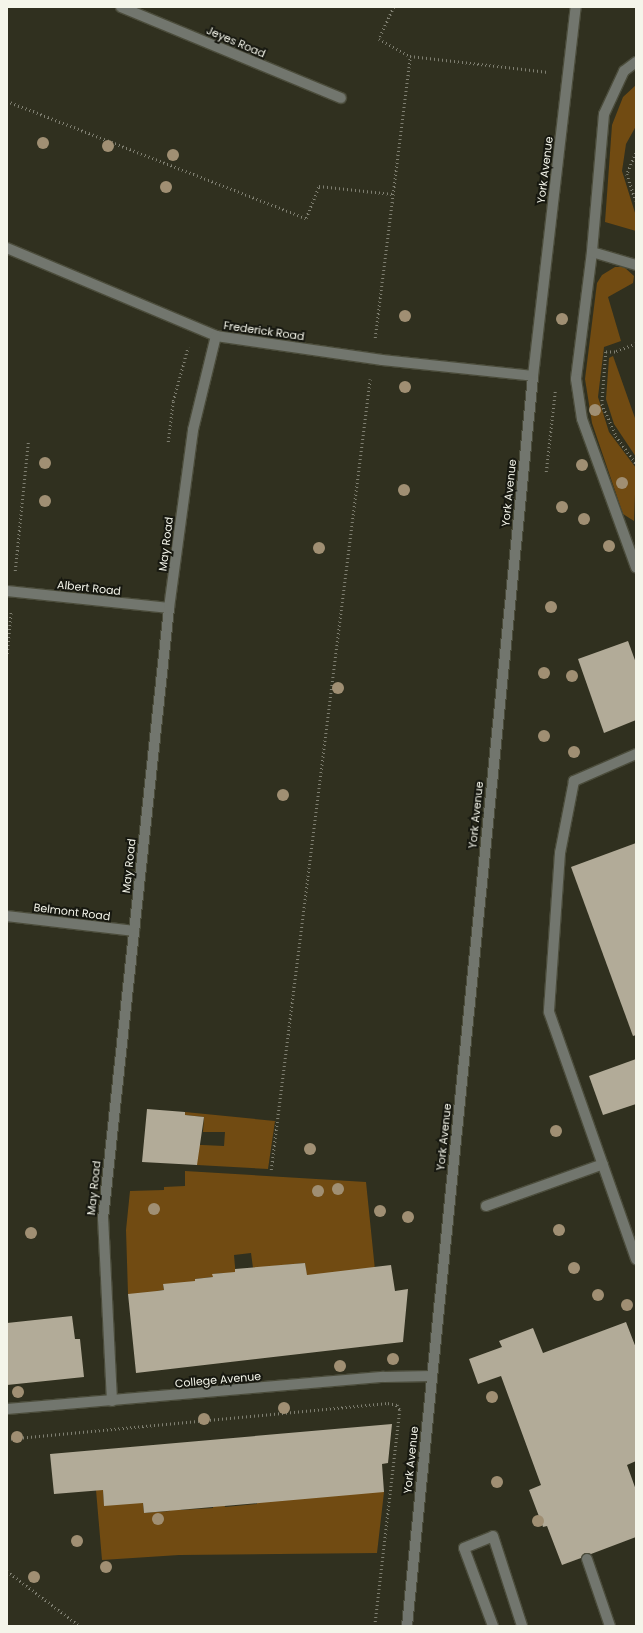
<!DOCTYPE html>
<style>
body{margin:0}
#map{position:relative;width:643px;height:1633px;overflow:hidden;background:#30301f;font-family:Poppins,sans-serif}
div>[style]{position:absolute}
.green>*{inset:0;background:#714b12}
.building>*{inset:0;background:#b2ab98}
.path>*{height:2.5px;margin-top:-1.25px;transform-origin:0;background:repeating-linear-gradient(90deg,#7f7f71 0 1px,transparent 0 4px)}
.roads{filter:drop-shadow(1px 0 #4b4c3b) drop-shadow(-1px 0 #4b4c3b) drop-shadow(0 1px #4b4c3b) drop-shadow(0 -1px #4b4c3b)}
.service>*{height:10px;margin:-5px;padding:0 5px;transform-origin:5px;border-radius:5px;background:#72766e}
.minor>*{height:10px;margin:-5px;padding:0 5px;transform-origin:5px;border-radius:5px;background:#72766e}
.trees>*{width:12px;height:12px;margin:-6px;border-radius:50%;background:#a08f73}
span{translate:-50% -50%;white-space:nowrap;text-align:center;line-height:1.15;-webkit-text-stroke:4px #171810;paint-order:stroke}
.street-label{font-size:11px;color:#f4f5ea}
.frame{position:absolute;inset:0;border:8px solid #f4f5ea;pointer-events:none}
</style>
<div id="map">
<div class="green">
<div style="clip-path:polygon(636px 85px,636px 126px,626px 144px,622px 171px,636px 216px,636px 231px,605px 222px,612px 125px,623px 97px)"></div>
<div style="clip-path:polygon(615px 267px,624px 267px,634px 276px,633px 283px,608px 297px,621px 341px,604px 347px,598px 397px,609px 432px,636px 468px,634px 521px,623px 514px,592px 423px,585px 379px,597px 283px,602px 275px)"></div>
<div style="clip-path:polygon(613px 356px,636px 421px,636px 457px,614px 424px,606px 399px,609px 358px)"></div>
<div style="clip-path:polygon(185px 1112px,275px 1121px,268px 1169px,197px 1165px,181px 1144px,224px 1146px,225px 1132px,203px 1132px,204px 1117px,185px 1115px)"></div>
<div style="clip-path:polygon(185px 1171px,366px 1182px,375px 1270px,310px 1303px,305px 1263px,253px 1268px,251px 1253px,234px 1255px,239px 1312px,225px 1273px,213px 1274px,213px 1277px,195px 1279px,196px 1289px,163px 1284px,164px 1290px,157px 1291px,159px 1321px,128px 1294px,126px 1230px,130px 1191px,164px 1190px,164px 1187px,185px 1186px)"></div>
<div style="clip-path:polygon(253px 1463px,384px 1492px,377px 1553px,179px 1555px,102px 1560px,96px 1490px,103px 1490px,104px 1505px,141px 1487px,144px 1513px,155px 1512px,170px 1511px,168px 1484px,178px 1483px,181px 1510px,213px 1508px,211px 1480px,222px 1479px,225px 1507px,257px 1504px)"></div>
</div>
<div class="building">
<div style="clip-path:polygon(628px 641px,636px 663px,636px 720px,604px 733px,578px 659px)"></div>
<div style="clip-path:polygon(636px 843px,636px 1035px,633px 1036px,571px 867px)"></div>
<div style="clip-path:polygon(636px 1059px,636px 1104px,603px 1115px,589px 1076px)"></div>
<div style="clip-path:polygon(147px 1109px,185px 1112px,185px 1115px,204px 1117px,197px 1165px,142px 1162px)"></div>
<div style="clip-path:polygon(305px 1263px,307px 1275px,391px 1265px,395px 1291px,408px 1289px,403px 1342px,136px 1373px,128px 1294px,157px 1291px,164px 1290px,163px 1284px,195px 1281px,195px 1279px,213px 1277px,212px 1274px,235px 1272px,235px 1269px)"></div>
<div style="clip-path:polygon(72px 1316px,75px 1339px,80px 1339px,84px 1377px,7px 1385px,7px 1323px)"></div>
<div style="clip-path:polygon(626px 1322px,636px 1348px,636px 1461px,627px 1465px,636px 1490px,636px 1537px,591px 1554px,585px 1553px,581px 1558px,562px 1565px,547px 1526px,543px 1527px,529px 1490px,541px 1485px,501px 1376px,478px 1384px,469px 1359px,502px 1347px,499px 1341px,533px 1328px,543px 1353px)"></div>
<div style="clip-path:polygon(392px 1424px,388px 1463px,382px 1464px,384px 1492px,144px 1513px,143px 1503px,104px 1506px,103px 1490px,54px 1494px,50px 1454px)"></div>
</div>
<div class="path">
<div style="left:394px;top:7px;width:35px;rotate:115deg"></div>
<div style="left:379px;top:39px;width:35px;rotate:29deg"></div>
<div style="left:7px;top:101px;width:321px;rotate:21.4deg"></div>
<div style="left:306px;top:218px;width:35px;rotate:-68deg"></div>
<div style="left:319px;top:186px;width:74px;rotate:6.2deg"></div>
<div style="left:636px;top:153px;width:23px;rotate:113deg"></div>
<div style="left:627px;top:174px;width:28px;rotate:72deg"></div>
<div style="left:375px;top:338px;width:284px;rotate:-82.9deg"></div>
<div style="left:410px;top:56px;width:139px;rotate:6.6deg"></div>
<div style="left:636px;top:344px;width:22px;rotate:159deg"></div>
<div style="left:615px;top:352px;width:9px;rotate:180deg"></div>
<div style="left:606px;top:352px;width:52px;rotate:94.4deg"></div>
<div style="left:602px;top:404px;width:35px;rotate:66deg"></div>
<div style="left:616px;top:436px;width:34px;rotate:54deg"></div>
<div style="left:168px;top:442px;width:41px;rotate:-83deg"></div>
<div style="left:173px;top:401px;width:56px;rotate:-74.5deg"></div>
<div style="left:546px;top:472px;width:81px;rotate:-83.6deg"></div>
<div style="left:15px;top:571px;width:130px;rotate:-84.2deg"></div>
<div style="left:7px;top:654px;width:43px;rotate:-84.7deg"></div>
<div style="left:271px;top:1170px;width:797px;rotate:-82.87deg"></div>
<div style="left:7px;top:1439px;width:383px;rotate:-5.4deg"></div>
<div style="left:388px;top:1403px;width:9px;rotate:13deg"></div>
<div style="left:397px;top:1405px;width:6px;rotate:59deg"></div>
<div style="left:400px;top:1410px;width:217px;rotate:96.6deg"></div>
<div style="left:7px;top:1571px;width:91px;rotate:37deg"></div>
</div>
<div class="roads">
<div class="service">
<div style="left:636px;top:62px;width:15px;rotate:143deg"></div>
<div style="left:624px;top:71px;width:47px;rotate:114.9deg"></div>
<div style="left:604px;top:114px;width:139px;rotate:95deg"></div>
<div style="left:592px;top:252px;width:128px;rotate:97.2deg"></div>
<div style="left:576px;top:379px;width:40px;rotate:81.5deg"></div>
<div style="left:582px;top:419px;width:158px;rotate:70deg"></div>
<div style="left:592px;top:252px;width:46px;rotate:16.5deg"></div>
<div style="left:636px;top:754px;width:68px;rotate:156.5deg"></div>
<div style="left:574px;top:781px;width:73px;rotate:101deg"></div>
<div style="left:560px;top:853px;width:159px;rotate:94deg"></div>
<div style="left:549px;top:1012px;width:262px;rotate:70.6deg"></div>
<div style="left:486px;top:1206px;width:124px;rotate:-19.7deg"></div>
<div style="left:587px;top:1559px;width:71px;rotate:71.1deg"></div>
<div style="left:493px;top:1626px;width:83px;rotate:-110.4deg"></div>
<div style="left:464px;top:1548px;width:31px;rotate:-22deg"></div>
<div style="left:493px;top:1536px;width:95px;rotate:72.1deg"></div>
</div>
<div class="minor">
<div style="left:121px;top:7px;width:238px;rotate:22.5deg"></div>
<div style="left:7px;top:248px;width:227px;rotate:22.8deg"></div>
<div style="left:216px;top:336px;width:168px;rotate:8.2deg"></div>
<div style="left:382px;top:360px;width:152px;rotate:6deg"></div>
<div style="left:7px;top:591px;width:163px;rotate:6deg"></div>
<div style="left:7px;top:916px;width:128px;rotate:6.7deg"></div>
<div style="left:112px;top:1401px;width:182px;rotate:-92.8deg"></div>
<div style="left:103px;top:1219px;width:615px;rotate:-83.83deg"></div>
<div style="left:169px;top:608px;width:180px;rotate:-82.3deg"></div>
<div style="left:193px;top:430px;width:97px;rotate:-76.3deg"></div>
<div style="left:7px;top:1409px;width:378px;rotate:-4.9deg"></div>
<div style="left:384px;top:1377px;width:47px;rotate:-1.2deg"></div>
<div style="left:407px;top:1626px;width:1256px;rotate:-84.24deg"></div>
<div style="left:533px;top:376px;width:371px;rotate:-83.4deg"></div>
</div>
</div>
<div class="trees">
<div style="left:43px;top:143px"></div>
<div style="left:108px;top:146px"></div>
<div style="left:173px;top:155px"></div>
<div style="left:166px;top:187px"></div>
<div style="left:405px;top:316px"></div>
<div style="left:562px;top:319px"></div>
<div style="left:405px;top:387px"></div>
<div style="left:595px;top:410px"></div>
<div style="left:45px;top:463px"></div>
<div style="left:582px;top:465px"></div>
<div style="left:622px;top:483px"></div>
<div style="left:404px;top:490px"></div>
<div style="left:45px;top:501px"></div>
<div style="left:562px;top:507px"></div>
<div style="left:584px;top:519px"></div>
<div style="left:609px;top:546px"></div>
<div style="left:319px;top:548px"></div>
<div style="left:551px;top:607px"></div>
<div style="left:544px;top:673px"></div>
<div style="left:572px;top:676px"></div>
<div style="left:338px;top:688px"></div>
<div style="left:544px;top:736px"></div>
<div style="left:574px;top:752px"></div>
<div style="left:283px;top:795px"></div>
<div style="left:556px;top:1131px"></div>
<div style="left:310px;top:1149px"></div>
<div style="left:338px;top:1189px"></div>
<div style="left:318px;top:1191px"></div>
<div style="left:154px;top:1209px"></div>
<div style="left:380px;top:1211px"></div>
<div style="left:408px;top:1217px"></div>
<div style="left:559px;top:1230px"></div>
<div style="left:31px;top:1233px"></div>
<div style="left:574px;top:1268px"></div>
<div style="left:598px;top:1295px"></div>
<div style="left:627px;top:1305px"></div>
<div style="left:393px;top:1359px"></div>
<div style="left:340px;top:1366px"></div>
<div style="left:18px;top:1392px"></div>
<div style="left:492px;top:1397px"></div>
<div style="left:284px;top:1408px"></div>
<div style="left:204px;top:1419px"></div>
<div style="left:17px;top:1437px"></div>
<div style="left:497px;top:1482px"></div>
<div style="left:158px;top:1519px"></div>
<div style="left:538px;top:1521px"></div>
<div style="left:77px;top:1541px"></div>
<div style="left:106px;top:1567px"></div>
<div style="left:34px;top:1577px"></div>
</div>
<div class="street-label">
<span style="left:236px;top:42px;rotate:23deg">Jeyes Road</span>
<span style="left:545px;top:170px;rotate:-83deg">York Avenue</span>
<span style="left:264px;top:331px;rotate:8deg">Frederick Road</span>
<span style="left:509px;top:493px;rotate:-84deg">York Avenue</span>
<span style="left:166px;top:544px;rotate:-83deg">May Road</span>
<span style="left:89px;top:588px;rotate:6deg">Albert Road</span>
<span style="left:476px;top:815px;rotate:-84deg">York Avenue</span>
<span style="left:129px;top:866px;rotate:-84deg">May Road</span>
<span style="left:72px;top:912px;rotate:7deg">Belmont Road</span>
<span style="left:444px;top:1137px;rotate:-84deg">York Avenue</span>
<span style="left:94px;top:1188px;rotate:-84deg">May Road</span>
<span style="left:218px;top:1380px;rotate:-5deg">College Avenue</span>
<span style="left:411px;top:1460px;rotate:-84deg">York Avenue</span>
</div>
<div class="frame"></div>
</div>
